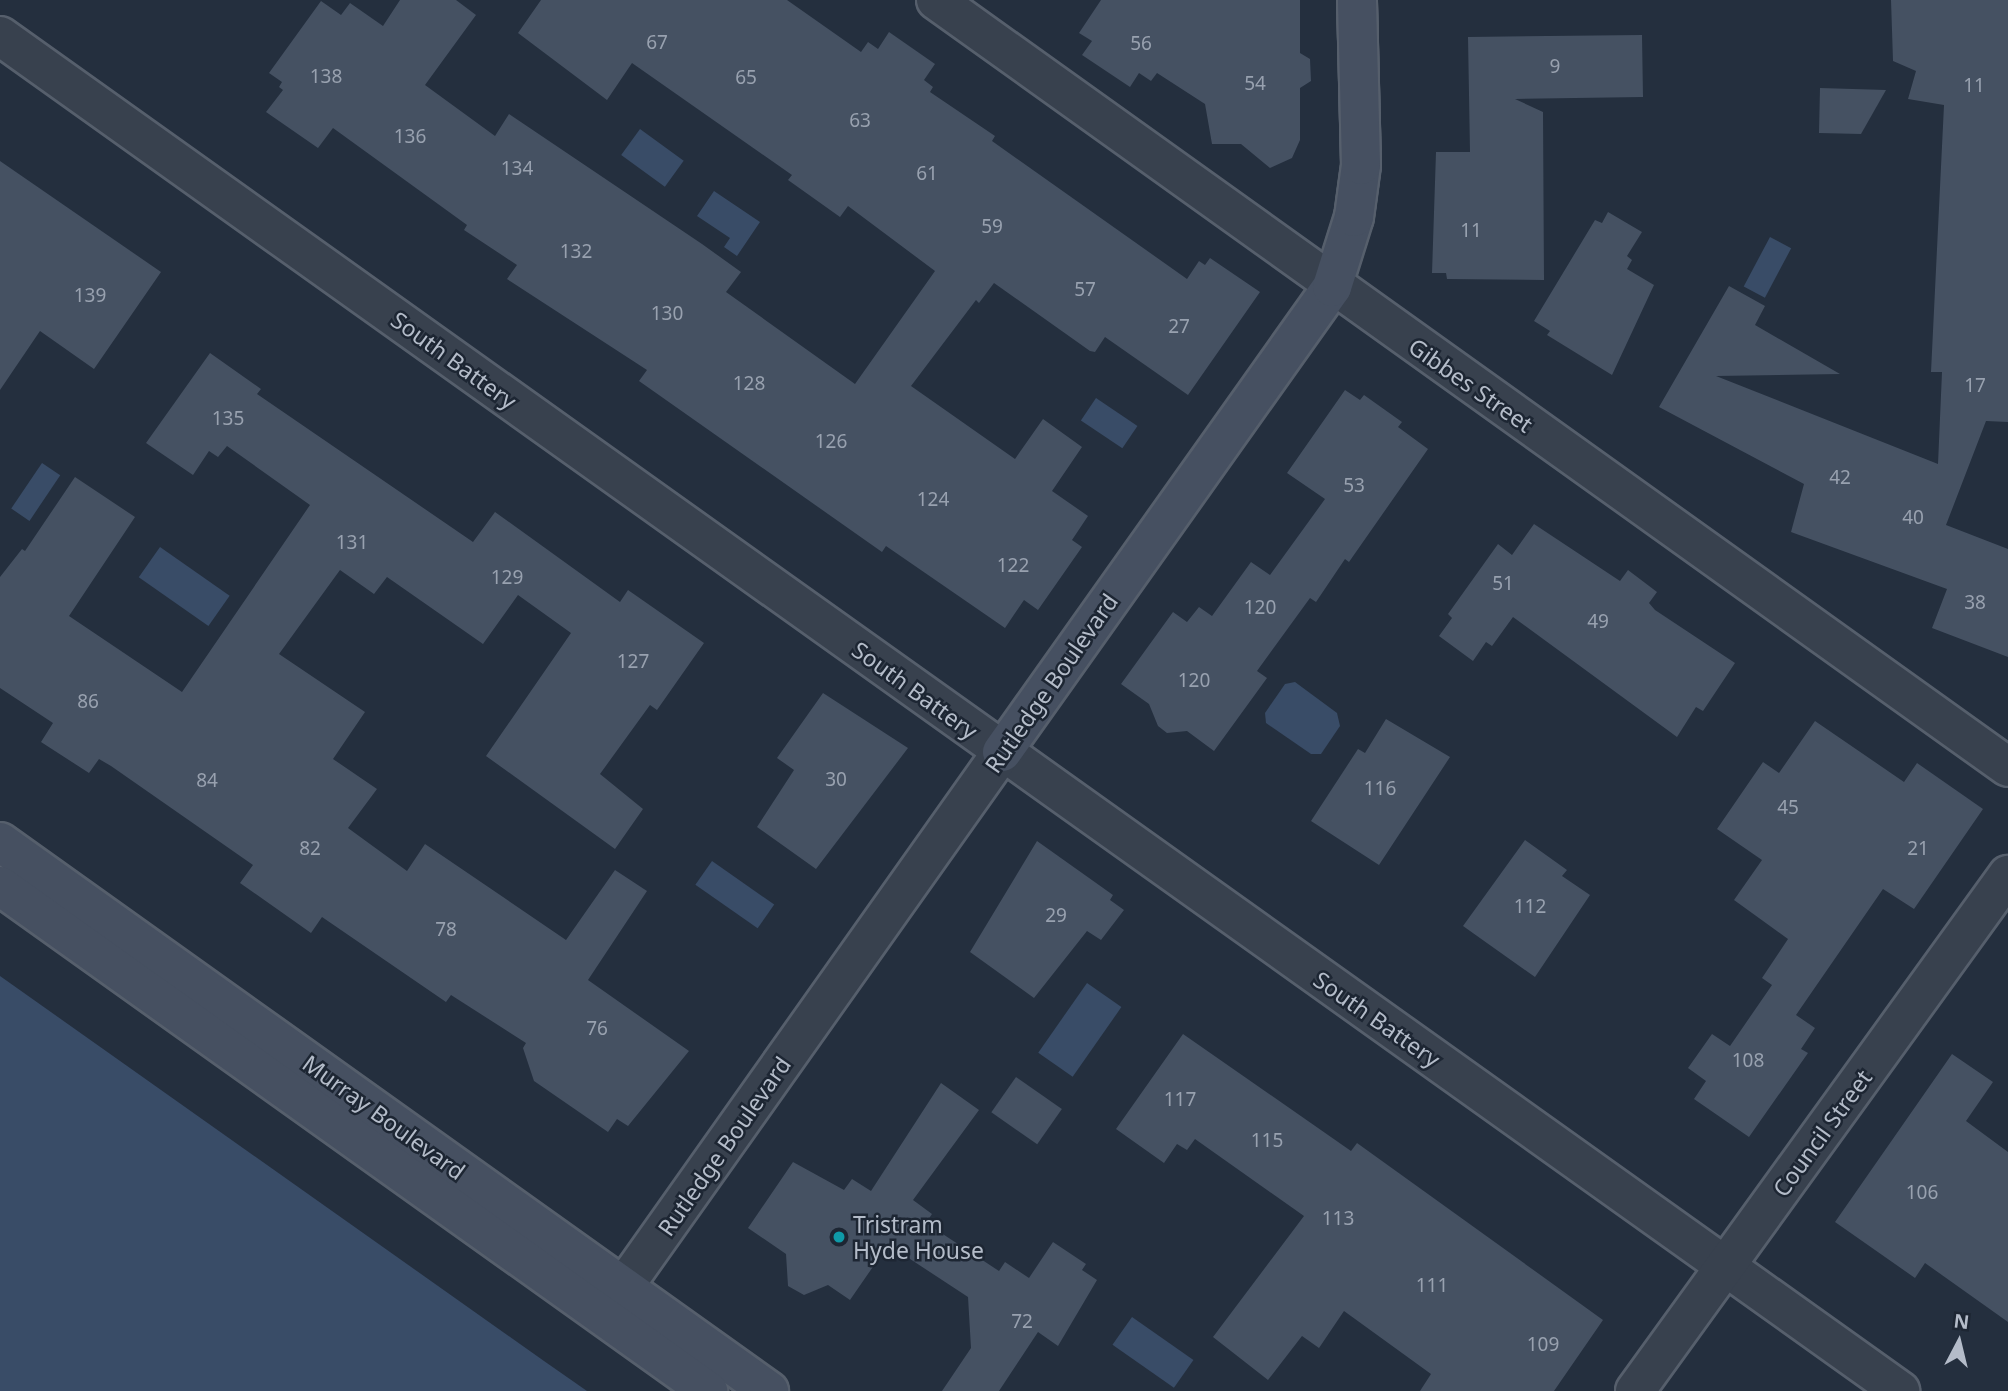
<!DOCTYPE html>
<style>
body{margin:0}
#map{position:relative;width:2008px;height:1391px;overflow:hidden;background:#242f3e;font-family:"Noto Sans",sans-serif}
div>[style]{position:absolute}
.water>*{inset:0;background:#394c67;transform-origin:0 0}
.building>*{inset:0;background:#455162;transform-origin:0 0}
.roads{filter:drop-shadow(2px 0 #565f6c) drop-shadow(-2px 0 #565f6c) drop-shadow(0 2px #565f6c) drop-shadow(0 -2px #565f6c)}
.street>*{height:38px;margin:-19px;padding:0 19px;transform-origin:19px;border-radius:19px;background:#38414e}
.secondary>*{height:38px;margin:-19px;padding:0 19px;transform-origin:19px;border-radius:19px;background:#465061}
.dots>*{width:19px;height:19px;translate:-50% -50%;box-sizing:border-box;border:4px solid #1d2633;border-radius:50%}
span{translate:-50% -50%;white-space:nowrap;text-align:center;line-height:1.15;-webkit-text-stroke:5px #1d2633;paint-order:stroke}
.number-label{font-size:19px;color:#98a1af}
.number-label span{-webkit-text-stroke-width:0}
.street-label{font-size:23px;color:#b4bcc9}
.poi-label{font-size:23px;color:#b4bcc9}
.left{translate:0 -50%;text-align:left}
.north{position:absolute;left:1924px;top:1307px;width:70px;height:70px;-webkit-text-stroke:5px #1d2633;paint-order:stroke;rotate:7deg;font-size:19px;font-weight:700;line-height:28px;text-align:center;color:#b4bcc9}
.north::after{content:'';display:block;margin:auto;width:24px;height:32px;background:#b4bcc9;clip-path:polygon(50% 0,100% 100%,50% 72%,0 100%)}
</style>
<div id="map">
<div class="water">
<div style="left:640px;top:129px;width:54px;height:32px;rotate:36deg"></div>
<div style="clip-path:polygon(714px 191px,760px 222px,737px 256px,724px 247px,730px 238px,697px 216px)"></div>
<div style="left:1770px;top:237px;width:24px;height:56px;rotate:28deg"></div>
<div style="left:1096px;top:398px;width:50px;height:27px;rotate:34deg"></div>
<div style="left:42px;top:463px;width:22px;height:55px;rotate:34deg"></div>
<div style="left:160px;top:547px;width:85px;height:37px;rotate:35deg"></div>
<div style="clip-path:polygon(1295px 682px,1337px 713px,1340px 726px,1321px 754px,1311px 754px,1266px 723px,1265px 713px,1285px 684px)"></div>
<div style="left:712px;top:861px;width:76px;height:29px;rotate:35deg"></div>
<div style="clip-path:polygon(0 976px,544px 1361px,587px 1391px,0 1391px)"></div>
<div style="left:1087px;top:983px;width:42px;height:85px;rotate:35deg"></div>
<div style="left:1132px;top:1317px;width:75px;height:34px;rotate:35deg"></div>
</div>
<div class="building">
<div style="clip-path:polygon(400px 0,456px 0,476px 15px,425px 85px,495px 136px,509px 114px,702px 244px,741px 272px,726px 292px,855px 384px,935px 271px,848px 206px,840px 217px,788px 180px,792px 175px,632px 63px,607px 100px,518px 33px,541px 0,787px 0,861px 52px,868px 42px,878px 49px,889px 32px,935px 64px,924px 80px,933px 87px,930px 92px,995px 136px,992px 141px,1187px 279px,1199px 261px,1205px 265px,1210px 258px,1260px 292px,1188px 395px,1105px 337px,1095px 352px,1090px 351px,994px 283px,979px 303px,976px 300px,911px 386px,1015px 459px,1043px 419px,1082px 447px,1052px 491px,1088px 516px,1072px 540px,1082px 547px,1038px 610px,1024px 600px,1005px 628px,886px 546px,882px 552px,639px 381px,647px 370px,507px 279px,517px 265px,464px 230px,467px 225px,333px 128px,318px 148px,266px 112px,283px 90px,279px 87px,282px 82px,269px 73px,321px 1px,341px 15px,350px 3px,383px 26px)"></div>
<div style="clip-path:polygon(1101px 0,1300px 0,1300px 53px,1310px 59px,1311px 81px,1300px 88px,1300px 140px,1292px 158px,1270px 168px,1241px 144px,1212px 144px,1205px 104px,1157px 73px,1151px 81px,1139px 73px,1130px 87px,1082px 55px,1092px 41px,1079px 33px)"></div>
<div style="clip-path:polygon(1891px 0,2008px 0,2008px 422px,1986px 421px,1946px 525px,2008px 549px,2008px 657px,1932px 628px,1947px 589px,1791px 532px,1804px 484px,1659px 407px,1729px 286px,1765px 306px,1755px 325px,1840px 374px,1716px 376px,1938px 464px,1942px 372px,1931px 372px,1944px 105px,1908px 99px,1916px 71px,1893px 61px)"></div>
<div style="clip-path:polygon(1642px 35px,1643px 97px,1515px 99px,1543px 112px,1544px 280px,1447px 279px,1446px 273px,1432px 273px,1436px 152px,1470px 152px,1468px 37px)"></div>
<div style="clip-path:polygon(1820px 88px,1886px 90px,1861px 134px,1819px 133px)"></div>
<div style="clip-path:polygon(0 161px,161px 272px,94px 369px,40px 331px,0 390px)"></div>
<div style="clip-path:polygon(1608px 212px,1642px 232px,1627px 256px,1632px 260px,1627px 269px,1654px 285px,1612px 375px,1547px 335px,1550px 331px,1534px 321px,1595px 220px,1602px 223px)"></div>
<div style="clip-path:polygon(210px 353px,261px 389px,257px 394px,473px 542px,495px 512px,620px 602px,628px 590px,704px 643px,657px 710px,650px 705px,600px 774px,643px 809px,615px 849px,486px 756px,571px 633px,518px 595px,483px 644px,387px 577px,374px 594px,340px 570px,279px 654px,365px 712px,333px 759px,377px 789px,348px 828px,407px 871px,425px 844px,566px 940px,615px 870px,647px 891px,588px 980px,689px 1051px,628px 1126px,617px 1119px,608px 1132px,534px 1081px,523px 1048px,526px 1043px,451px 995px,446px 1002px,322px 917px,311px 933px,240px 883px,253px 865px,111px 766px,99px 759px,89px 773px,41px 742px,53px 723px,0 688px,0 577px,22px 549px,25px 551px,75px 477px,135px 517px,69px 616px,182px 692px,310px 505px,227px 446px,218px 457px,209px 451px,193px 475px,146px 443px)"></div>
<div style="clip-path:polygon(1345px 390px,1360px 400px,1364px 395px,1402px 422px,1398px 427px,1428px 449px,1349px 562px,1345px 559px,1316px 602px,1310px 598px,1257px 671px,1267px 678px,1214px 751px,1187px 731px,1167px 733px,1158px 726px,1149px 704px,1121px 684px,1173px 612px,1187px 622px,1199px 607px,1212px 616px,1251px 562px,1270px 575px,1325px 499px,1287px 473px)"></div>
<div style="clip-path:polygon(1534px 524px,1620px 581px,1628px 570px,1657px 592px,1649px 603px,1655px 610px,1735px 663px,1703px 711px,1696px 707px,1677px 737px,1513px 617px,1492px 646px,1486px 642px,1473px 661px,1439px 636px,1452px 618px,1448px 614px,1498px 544px,1512px 555px)"></div>
<div style="clip-path:polygon(823px 693px,908px 748px,816px 869px,757px 827px,794px 770px,777px 758px)"></div>
<div style="clip-path:polygon(1386px 719px,1450px 757px,1379px 865px,1311px 821px,1358px 749px,1365px 753px)"></div>
<div style="clip-path:polygon(1815px 721px,1904px 782px,1917px 763px,1983px 809px,1914px 909px,1883px 889px,1796px 1015px,1815px 1028px,1801px 1049px,1808px 1053px,1749px 1137px,1694px 1099px,1706px 1081px,1688px 1068px,1712px 1034px,1730px 1046px,1772px 985px,1762px 978px,1788px 939px,1734px 900px,1762px 860px,1717px 829px,1763px 762px,1779px 773px)"></div>
<div style="clip-path:polygon(1525px 840px,1567px 870px,1562px 876px,1590px 895px,1535px 977px,1463px 926px)"></div>
<div style="clip-path:polygon(1037px 841px,1113px 895px,1110px 900px,1124px 910px,1101px 940px,1087px 931px,1034px 998px,970px 952px)"></div>
<div style="clip-path:polygon(1183px 1034px,1351px 1151px,1357px 1143px,1603px 1320px,1554px 1391px,1420px 1391px,1431px 1374px,1344px 1311px,1319px 1348px,1302px 1336px,1268px 1380px,1213px 1337px,1304px 1216px,1195px 1139px,1187px 1150px,1177px 1144px,1164px 1163px,1116px 1129px)"></div>
<div style="clip-path:polygon(1952px 1054px,1993px 1082px,1966px 1121px,2008px 1152px,2008px 1322px,1925px 1263px,1915px 1278px,1835px 1222px)"></div>
<div style="left:1016px;top:1077px;width:56px;height:43px;rotate:35deg"></div>
<div style="clip-path:polygon(941px 1083px,979px 1110px,913px 1200px,932px 1214px,926px 1223px,999px 1271px,1005px 1262px,1029px 1278px,1053px 1242px,1086px 1264px,1082px 1270px,1097px 1280px,1058px 1346px,1038px 1332px,999px 1391px,942px 1391px,971px 1348px,968px 1297px,904px 1255px,888px 1245px,850px 1300px,828px 1285px,804px 1295px,788px 1286px,786px 1254px,748px 1228px,793px 1162px,844px 1190px,852px 1179px,871px 1191px)"></div>
</div>
<div class="roads">
<div class="street">
<div style="left:936px;top:0;width:1318px;rotate:35.58deg"></div>
<div style="left:0;top:36px;width:2334px;rotate:35.49deg"></div>
<div style="left:605px;top:1313px;width:687px;rotate:-54.71deg"></div>
<div style="left:1635px;top:1391px;width:637px;rotate:-54.14deg"></div>
</div>
<div class="secondary">
<div style="left:1002px;top:752px;width:570px;rotate:-54.64deg"></div>
<div style="left:1332px;top:287px;width:73px;rotate:-72.6deg"></div>
<div style="left:1354px;top:217px;width:52px;rotate:-82.3deg"></div>
<div style="left:1361px;top:165px;width:165px;rotate:-91.4deg"></div>
<div style="left:0;top:842px;width:945px;rotate:35.52deg"></div>
<div style="left:0;top:886px;width:870px;rotate:35.5deg"></div>
</div>
</div>
<div class="dots">
<div style="left:839px;top:1237px;background:#0f9aa8"></div>
</div>
<div class="number-label">
<span style="left:657px;top:43px">67</span>
<span style="left:1141px;top:44px">56</span>
<span style="left:1555px;top:67px">9</span>
<span style="left:326px;top:77px">138</span>
<span style="left:746px;top:78px">65</span>
<span style="left:1255px;top:84px">54</span>
<span style="left:1974px;top:86px">11</span>
<span style="left:860px;top:121px">63</span>
<span style="left:410px;top:137px">136</span>
<span style="left:517px;top:169px">134</span>
<span style="left:927px;top:174px">61</span>
<span style="left:992px;top:227px">59</span>
<span style="left:1471px;top:231px">11</span>
<span style="left:576px;top:252px">132</span>
<span style="left:1085px;top:290px">57</span>
<span style="left:90px;top:296px">139</span>
<span style="left:667px;top:314px">130</span>
<span style="left:1179px;top:327px">27</span>
<span style="left:749px;top:384px">128</span>
<span style="left:1975px;top:386px">17</span>
<span style="left:228px;top:419px">135</span>
<span style="left:831px;top:442px">126</span>
<span style="left:1840px;top:478px">42</span>
<span style="left:1354px;top:486px">53</span>
<span style="left:933px;top:500px">124</span>
<span style="left:1913px;top:518px">40</span>
<span style="left:352px;top:543px">131</span>
<span style="left:1013px;top:566px">122</span>
<span style="left:507px;top:578px">129</span>
<span style="left:1503px;top:584px">51</span>
<span style="left:1975px;top:603px">38</span>
<span style="left:1260px;top:608px">120</span>
<span style="left:1598px;top:622px">49</span>
<span style="left:633px;top:662px">127</span>
<span style="left:1194px;top:681px">120</span>
<span style="left:88px;top:702px">86</span>
<span style="left:836px;top:780px">30</span>
<span style="left:207px;top:781px">84</span>
<span style="left:1380px;top:789px">116</span>
<span style="left:1788px;top:808px">45</span>
<span style="left:310px;top:849px">82</span>
<span style="left:1918px;top:849px">21</span>
<span style="left:1530px;top:907px">112</span>
<span style="left:1056px;top:916px">29</span>
<span style="left:446px;top:930px">78</span>
<span style="left:597px;top:1029px">76</span>
<span style="left:1748px;top:1061px">108</span>
<span style="left:1180px;top:1100px">117</span>
<span style="left:1267px;top:1141px">115</span>
<span style="left:1922px;top:1193px">106</span>
<span style="left:1338px;top:1219px">113</span>
<span style="left:1432px;top:1286px">111</span>
<span style="left:1022px;top:1322px">72</span>
<span style="left:1543px;top:1345px">109</span>
</div>
<div class="street-label">
<span style="left:454px;top:360px;rotate:36deg">South Battery</span>
<span style="left:1471px;top:385px;rotate:35deg">Gibbes Street</span>
<span style="left:1051px;top:683px;rotate:-55deg">Rutledge Boulevard</span>
<span style="left:915px;top:690px;rotate:36deg">South Battery</span>
<span style="left:1377px;top:1019px;rotate:35deg">South Battery</span>
<span style="left:384px;top:1117px;rotate:36deg">Murray Boulevard</span>
<span style="left:1822px;top:1133px;rotate:-54deg">Council Street</span>
<span style="left:724px;top:1146px;rotate:-55deg">Rutledge Boulevard</span>
</div>
<div class="poi-label">
<span class="left" style="left:853px;top:1237px">Tristram<br>Hyde House</span>
</div>
<div class="north">N</div>
</div>
